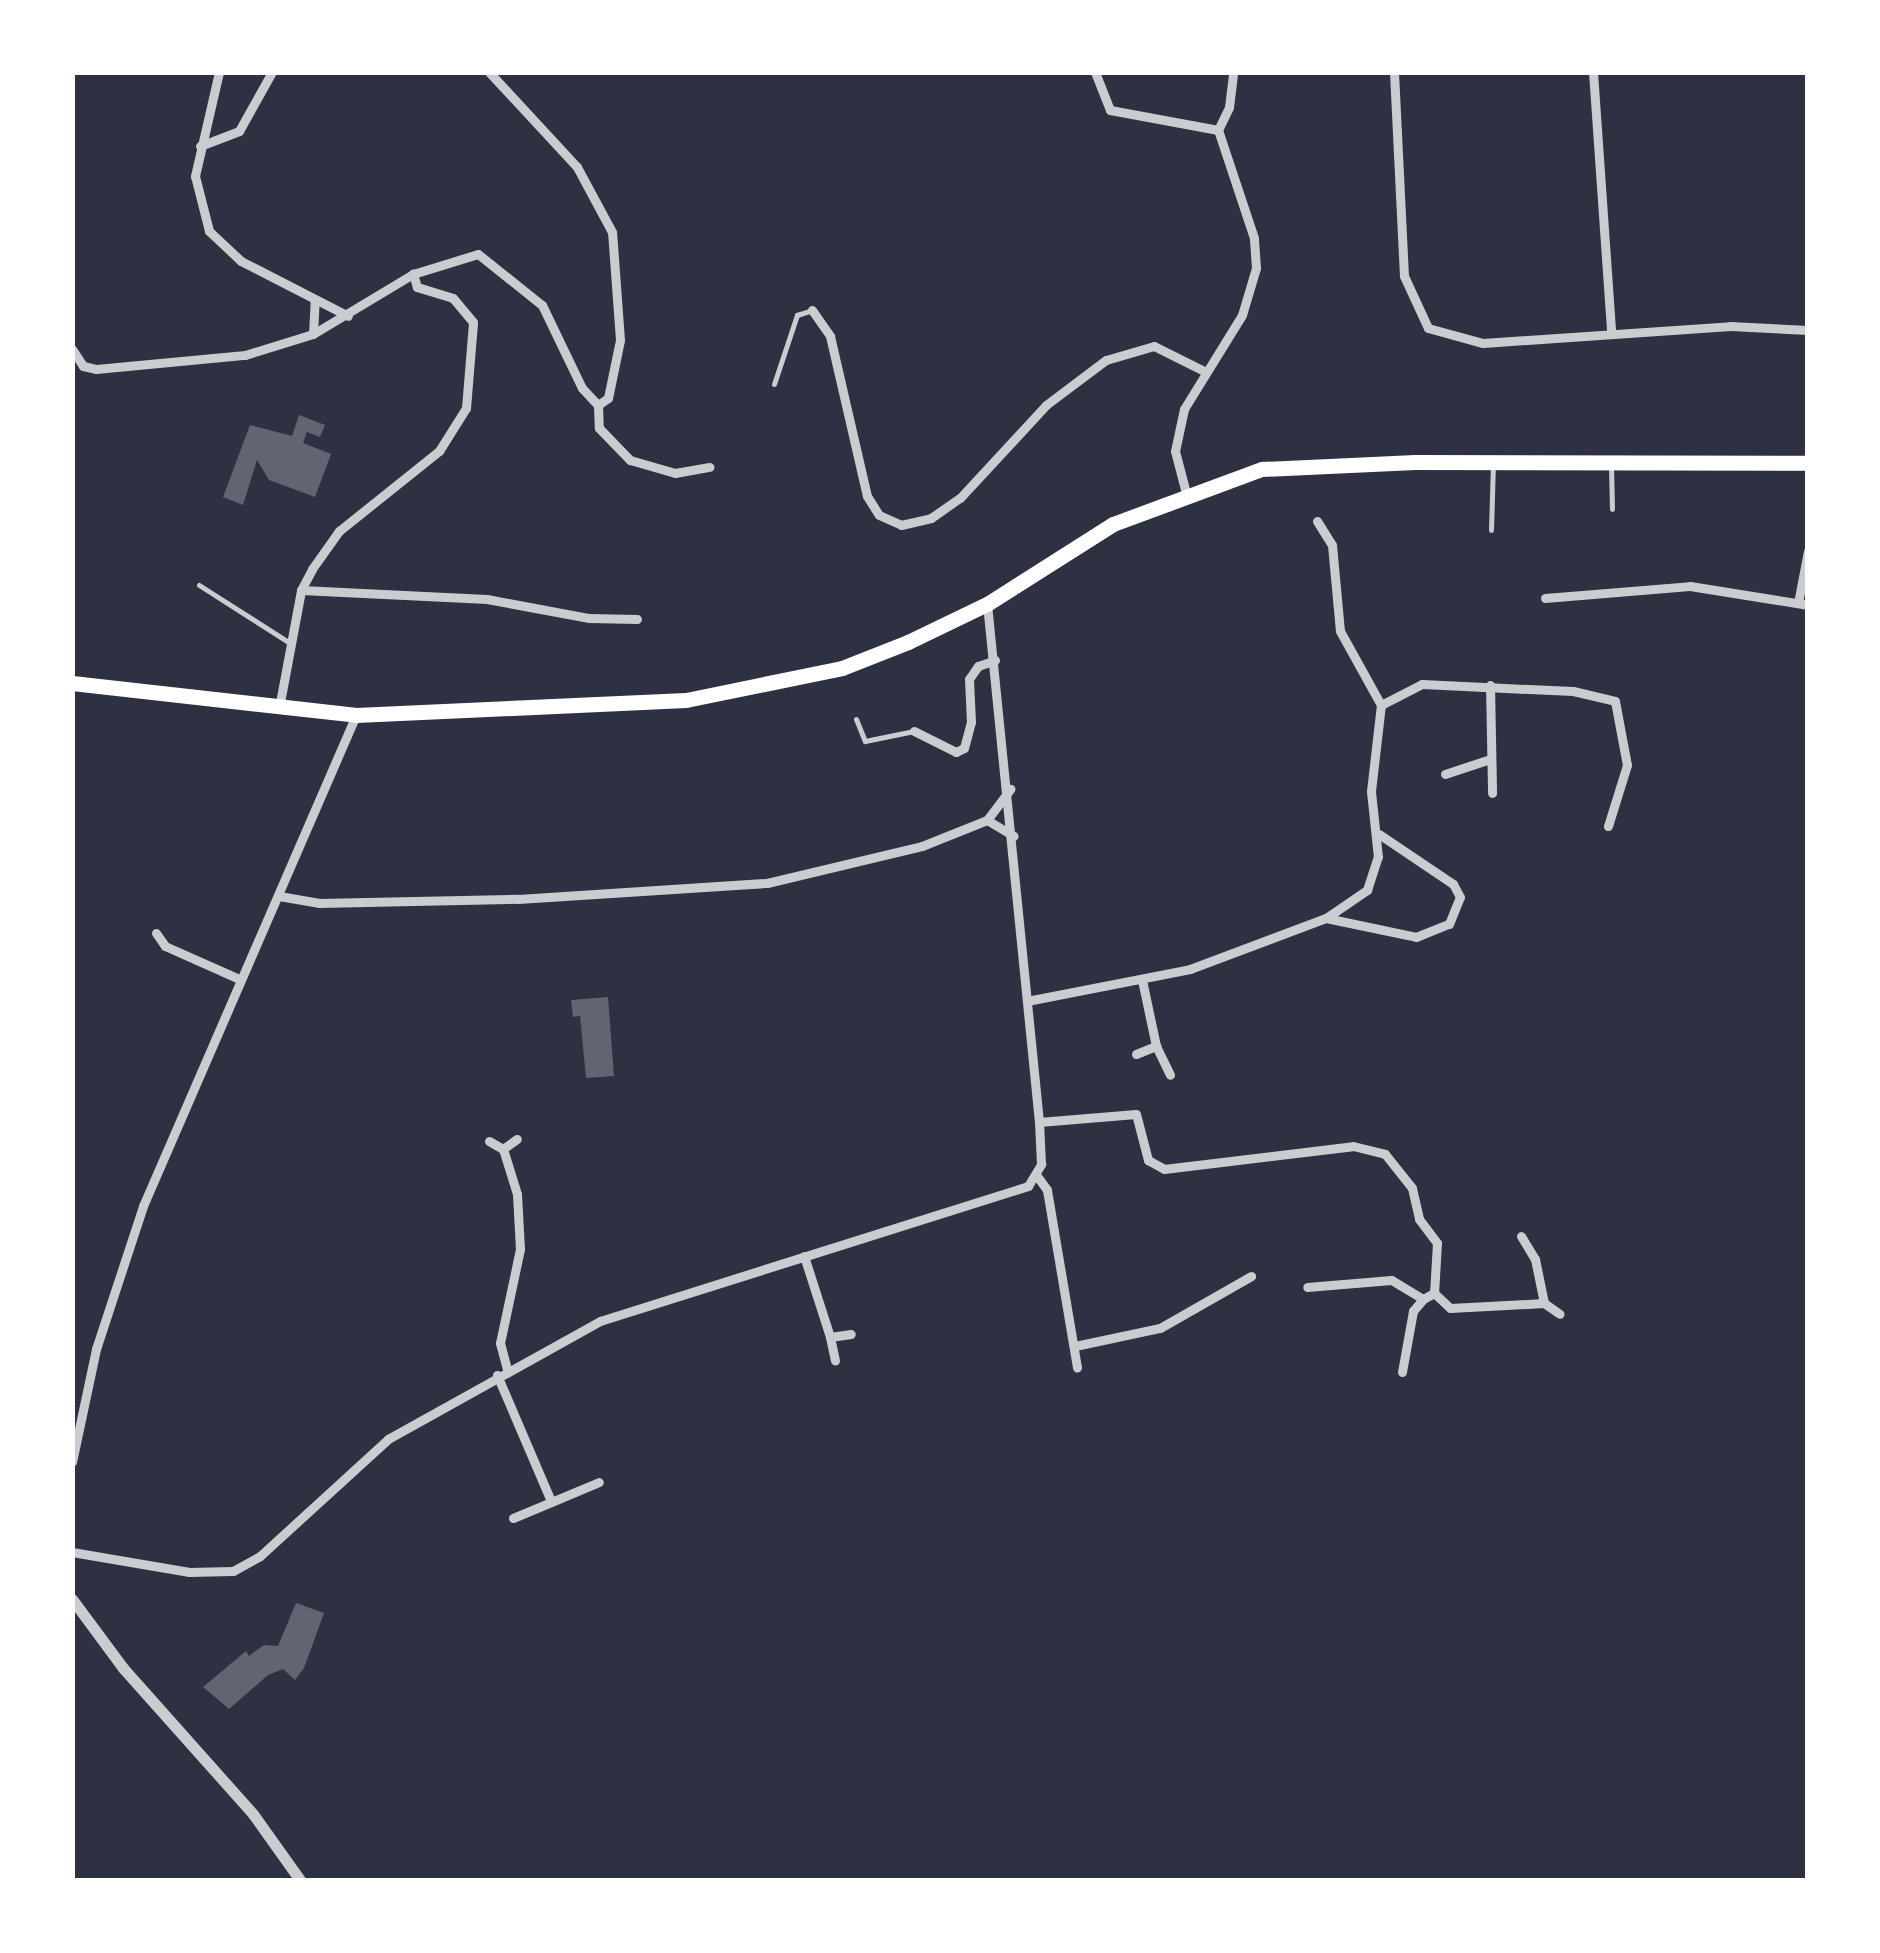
<!DOCTYPE html>
<style>
body{margin:0}
#map{position:relative;width:1880px;height:1953px;overflow:hidden;background:#2d3142;font-family:Ubuntu,sans-serif}
div>[style]{position:absolute}
.building>*{inset:0;background:#626471}
.service>*{height:5px;margin:-2.5px;padding:0 2.5px;transform-origin:2.5px;border-radius:2.5px;background:#caccd0}
.minor>*{height:9px;margin:-4.5px;padding:0 4.5px;transform-origin:4.5px;border-radius:4.5px;background:#caccd0}
.tertiary>*{height:11px;margin:-5.5px;padding:0 5.5px;transform-origin:5.5px;border-radius:5.5px;background:#caccd0}
.primary>*{height:15px;margin:-7.5px;padding:0 7.5px;transform-origin:7.5px;border-radius:7.5px;background:#fff}
span{translate:-50% -50%;white-space:nowrap;text-align:center;line-height:1.15;-webkit-text-stroke:10px #fff;paint-order:stroke}
.frame{position:absolute;inset:0;border:75px solid #fff;pointer-events:none}
</style>
<div id="map">
<div class="building">
<div style="clip-path:polygon(299px 415px,325px 425px,320px 437px,307px 432px,303px 443px,331px 454px,315px 497px,269px 480px,257px 460px,243px 505px,223px 497px,250px 425px,292px 436px)"></div>
<div style="clip-path:polygon(608px 997px,614px 1076px,586px 1078px,580px 1016px,573px 1017px,571px 1000px)"></div>
<div style="clip-path:polygon(296px 1603px,324px 1613px,304px 1668px,295px 1680px,283px 1669px,268px 1675px,229px 1709px,203px 1687px,246px 1651px,249px 1656px,264px 1645px,278px 1646px)"></div>
</div>
<div class="service">
<div style="left:774px;top:384px;width:73px;rotate:-71.6deg"></div>
<div style="left:797px;top:315px;width:16px;rotate:-18deg"></div>
<div style="left:1611px;top:465px;width:44px;rotate:88.7deg"></div>
<div style="left:1491px;top:530px;width:66px;rotate:-88.3deg"></div>
<div style="left:199px;top:585px;width:108px;rotate:32.5deg"></div>
<div style="left:856px;top:719px;width:24px;rotate:68deg"></div>
<div style="left:865px;top:741px;width:50px;rotate:-11.5deg"></div>
</div>
<div class="minor">
<div style="left:219px;top:72px;width:107px;rotate:103deg"></div>
<div style="left:195px;top:176px;width:57px;rotate:75.7deg"></div>
<div style="left:209px;top:231px;width:44px;rotate:43.2deg"></div>
<div style="left:241px;top:261px;width:120px;rotate:27.2deg"></div>
<div style="left:1095px;top:72px;width:41px;rotate:68.5deg"></div>
<div style="left:1110px;top:110px;width:110px;rotate:10.5deg"></div>
<div style="left:1394px;top:72px;width:204px;rotate:87.2deg"></div>
<div style="left:1404px;top:276px;width:57px;rotate:65.2deg"></div>
<div style="left:1428px;top:328px;width:57px;rotate:15.3deg"></div>
<div style="left:1483px;top:343px;width:248px;rotate:-3.9deg"></div>
<div style="left:1730px;top:326px;width:78px;rotate:2.9deg"></div>
<div style="left:1593px;top:72px;width:261px;rotate:86deg"></div>
<div style="left:1218px;top:130px;width:25px;rotate:-64deg"></div>
<div style="left:1229px;top:107px;width:35px;rotate:-83deg"></div>
<div style="left:200px;top:146px;width:42px;rotate:-21deg"></div>
<div style="left:239px;top:131px;width:68px;rotate:-60.8deg"></div>
<div style="left:812px;top:310px;width:32px;rotate:55deg"></div>
<div style="left:830px;top:336px;width:164px;rotate:77deg"></div>
<div style="left:867px;top:496px;width:22px;rotate:58deg"></div>
<div style="left:879px;top:515px;width:24px;rotate:24deg"></div>
<div style="left:901px;top:525px;width:31px;rotate:-13deg"></div>
<div style="left:931px;top:518px;width:35px;rotate:-35deg"></div>
<div style="left:960px;top:498px;width:127px;rotate:-47.2deg"></div>
<div style="left:1046px;top:405px;width:75px;rotate:-36.9deg"></div>
<div style="left:1106px;top:360px;width:50px;rotate:-16.3deg"></div>
<div style="left:1154px;top:346px;width:56px;rotate:26.6deg"></div>
<div style="left:313px;top:334px;width:34px;rotate:-87deg"></div>
<div style="left:72px;top:349px;width:20px;rotate:57deg"></div>
<div style="left:83px;top:366px;width:13px;rotate:13deg"></div>
<div style="left:96px;top:369px;width:150px;rotate:-5.4deg"></div>
<div style="left:245px;top:355px;width:71px;rotate:-17.2deg"></div>
<div style="left:313px;top:334px;width:117px;rotate:-31deg"></div>
<div style="left:413px;top:274px;width:68px;rotate:-17.1deg"></div>
<div style="left:478px;top:254px;width:82px;rotate:38.6deg"></div>
<div style="left:542px;top:305px;width:92px;rotate:64.3deg"></div>
<div style="left:582px;top:388px;width:23px;rotate:47deg"></div>
<div style="left:598px;top:405px;width:12px;rotate:-35deg"></div>
<div style="left:608px;top:398px;width:59px;rotate:-78.3deg"></div>
<div style="left:620px;top:340px;width:108px;rotate:-94.2deg"></div>
<div style="left:612px;top:232px;width:74px;rotate:-118.3deg"></div>
<div style="left:577px;top:167px;width:129px;rotate:-132.8deg"></div>
<div style="left:598px;top:405px;width:23px;rotate:88deg"></div>
<div style="left:599px;top:428px;width:45px;rotate:45.9deg"></div>
<div style="left:630px;top:460px;width:47px;rotate:16.1deg"></div>
<div style="left:675px;top:473px;width:35px;rotate:-10deg"></div>
<div style="left:1186px;top:493px;width:43px;rotate:-104.7deg"></div>
<div style="left:1175px;top:451px;width:43px;rotate:-77.9deg"></div>
<div style="left:1184px;top:409px;width:110px;rotate:-58.3deg"></div>
<div style="left:1242px;top:315px;width:49px;rotate:-73.4deg"></div>
<div style="left:1256px;top:268px;width:30px;rotate:-94deg"></div>
<div style="left:1254px;top:238px;width:114px;rotate:-108.4deg"></div>
<div style="left:1317px;top:521px;width:28px;rotate:58deg"></div>
<div style="left:1332px;top:545px;width:86px;rotate:84.7deg"></div>
<div style="left:1340px;top:631px;width:85px;rotate:61deg"></div>
<div style="left:301px;top:590px;width:186px;rotate:2.8deg"></div>
<div style="left:487px;top:599px;width:104px;rotate:10.6deg"></div>
<div style="left:589px;top:618px;width:48px;rotate:1.2deg"></div>
<div style="left:1545px;top:598px;width:145px;rotate:-4.7deg"></div>
<div style="left:1690px;top:586px;width:120px;rotate:9.1deg"></div>
<div style="left:1798px;top:603px;width:53px;rotate:-79.1deg"></div>
<div style="left:1490px;top:685px;width:108px;rotate:88.9deg"></div>
<div style="left:279px;top:708px;width:120px;rotate:-79.4deg"></div>
<div style="left:301px;top:590px;width:24px;rotate:-62deg"></div>
<div style="left:312px;top:569px;width:47px;rotate:-54.6deg"></div>
<div style="left:339px;top:531px;width:128px;rotate:-38.7deg"></div>
<div style="left:439px;top:451px;width:51px;rotate:-57.9deg"></div>
<div style="left:466px;top:408px;width:86px;rotate:-85.3deg"></div>
<div style="left:473px;top:322px;width:31px;rotate:-130deg"></div>
<div style="left:453px;top:298px;width:38px;rotate:-163deg"></div>
<div style="left:417px;top:287px;width:14px;rotate:-107deg"></div>
<div style="left:914px;top:731px;width:47px;rotate:26.6deg"></div>
<div style="left:956px;top:752px;width:9px;rotate:-27deg"></div>
<div style="left:964px;top:748px;width:27px;rotate:-75deg"></div>
<div style="left:971px;top:722px;width:43px;rotate:-92.7deg"></div>
<div style="left:969px;top:679px;width:16px;rotate:-55deg"></div>
<div style="left:978px;top:666px;width:18px;rotate:-19deg"></div>
<div style="left:1445px;top:774px;width:47px;rotate:-18.4deg"></div>
<div style="left:987px;top:820px;width:31px;rotate:31deg"></div>
<div style="left:279px;top:896px;width:41px;rotate:9.9deg"></div>
<div style="left:319px;top:903px;width:199px;rotate:-1.2deg"></div>
<div style="left:518px;top:899px;width:250px;rotate:-3.7deg"></div>
<div style="left:767px;top:883px;width:159px;rotate:-13.4deg"></div>
<div style="left:922px;top:846px;width:70px;rotate:-21.8deg"></div>
<div style="left:987px;top:820px;width:39px;rotate:-53deg"></div>
<div style="left:1326px;top:918px;width:92px;rotate:11.9deg"></div>
<div style="left:1416px;top:937px;width:35px;rotate:-22deg"></div>
<div style="left:1449px;top:924px;width:29px;rotate:-68deg"></div>
<div style="left:1460px;top:897px;width:15px;rotate:-118deg"></div>
<div style="left:1453px;top:884px;width:89px;rotate:-146deg"></div>
<div style="left:156px;top:933px;width:16px;rotate:55deg"></div>
<div style="left:165px;top:946px;width:81px;rotate:24deg"></div>
<div style="left:1142px;top:980px;width:67px;rotate:78deg"></div>
<div style="left:1156px;top:1046px;width:32px;rotate:64deg"></div>
<div style="left:1027px;top:1001px;width:166px;rotate:-11.1deg"></div>
<div style="left:1190px;top:969px;width:145px;rotate:-20.6deg"></div>
<div style="left:1326px;top:918px;width:50px;rotate:-34.3deg"></div>
<div style="left:1367px;top:890px;width:35px;rotate:-72deg"></div>
<div style="left:1378px;top:857px;width:66px;rotate:-96.1deg"></div>
<div style="left:1371px;top:791px;width:87px;rotate:-83.4deg"></div>
<div style="left:1381px;top:705px;width:46px;rotate:-27.1deg"></div>
<div style="left:1422px;top:684px;width:151px;rotate:2.7deg"></div>
<div style="left:1573px;top:691px;width:43px;rotate:13.4deg"></div>
<div style="left:1615px;top:701px;width:65px;rotate:79.4deg"></div>
<div style="left:1627px;top:765px;width:64px;rotate:107.3deg"></div>
<div style="left:1136px;top:1054px;width:22px;rotate:-22deg"></div>
<div style="left:1039px;top:1122px;width:97px;rotate:-4.7deg"></div>
<div style="left:1136px;top:1114px;width:48px;rotate:75.4deg"></div>
<div style="left:1148px;top:1160px;width:18px;rotate:29deg"></div>
<div style="left:1164px;top:1169px;width:190px;rotate:-6.9deg"></div>
<div style="left:1353px;top:1146px;width:33px;rotate:14deg"></div>
<div style="left:1385px;top:1154px;width:43px;rotate:51.5deg"></div>
<div style="left:1412px;top:1188px;width:32px;rotate:77deg"></div>
<div style="left:1419px;top:1219px;width:30px;rotate:53deg"></div>
<div style="left:1437px;top:1243px;width:50px;rotate:93.4deg"></div>
<div style="left:1434px;top:1293px;width:13px;rotate:151deg"></div>
<div style="left:1423px;top:1299px;width:37px;rotate:-149deg"></div>
<div style="left:1391px;top:1280px;width:84px;rotate:175.2deg"></div>
<div style="left:489px;top:1141px;width:16px;rotate:30deg"></div>
<div style="left:503px;top:1149px;width:17px;rotate:-36deg"></div>
<div style="left:503px;top:1149px;width:47px;rotate:72.7deg"></div>
<div style="left:517px;top:1194px;width:55px;rotate:86.9deg"></div>
<div style="left:520px;top:1249px;width:96px;rotate:102deg"></div>
<div style="left:500px;top:1343px;width:27px;rotate:75deg"></div>
<div style="left:1037px;top:1176px;width:17px;rotate:54deg"></div>
<div style="left:1047px;top:1190px;width:180px;rotate:80.4deg"></div>
<div style="left:1521px;top:1236px;width:27px;rotate:59deg"></div>
<div style="left:1535px;top:1259px;width:45px;rotate:78.4deg"></div>
<div style="left:804px;top:1256px;width:85px;rotate:72.2deg"></div>
<div style="left:830px;top:1337px;width:21px;rotate:-8deg"></div>
<div style="left:1434px;top:1293px;width:22px;rotate:43deg"></div>
<div style="left:1450px;top:1308px;width:94px;rotate:-3deg"></div>
<div style="left:1544px;top:1303px;width:19px;rotate:35deg"></div>
<div style="left:830px;top:1337px;width:24px;rotate:78deg"></div>
<div style="left:1075px;top:1346px;width:87px;rotate:-12deg"></div>
<div style="left:1160px;top:1328px;width:105px;rotate:-29.7deg"></div>
<div style="left:1402px;top:1372px;width:62px;rotate:-79.8deg"></div>
<div style="left:1413px;top:1311px;width:16px;rotate:-50deg"></div>
<div style="left:497px;top:1375px;width:137px;rotate:66.8deg"></div>
<div style="left:72px;top:1462px;width:116px;rotate:-78deg"></div>
<div style="left:96px;top:1349px;width:151px;rotate:-71.8deg"></div>
<div style="left:143px;top:1206px;width:535px;rotate:-66.55deg"></div>
<div style="left:513px;top:1518px;width:93px;rotate:-22.7deg"></div>
<div style="left:72px;top:1552px;width:119px;rotate:9.7deg"></div>
<div style="left:189px;top:1572px;width:44px;rotate:-1.3deg"></div>
<div style="left:233px;top:1571px;width:31px;rotate:-29deg"></div>
<div style="left:260px;top:1556px;width:173px;rotate:-42.4deg"></div>
<div style="left:388px;top:1439px;width:243px;rotate:-29.1deg"></div>
<div style="left:600px;top:1321px;width:449px;rotate:-17.5deg"></div>
<div style="left:1028px;top:1186px;width:26px;rotate:-59deg"></div>
<div style="left:1041px;top:1164px;width:42px;rotate:-92.7deg"></div>
<div style="left:1039px;top:1122px;width:521px;rotate:-95.73deg"></div>
</div>
<div class="tertiary">
<div style="left:72px;top:1599px;width:86px;rotate:53.5deg"></div>
<div style="left:123px;top:1668px;width:195px;rotate:48.3deg"></div>
<div style="left:253px;top:1814px;width:81px;rotate:54.5deg"></div>
</div>
<div class="primary">
<div style="left:72px;top:683px;width:286px;rotate:6.4deg"></div>
<div style="left:356px;top:715px;width:330px;rotate:-2.6deg"></div>
<div style="left:686px;top:700px;width:159px;rotate:-11.6deg"></div>
<div style="left:842px;top:668px;width:71px;rotate:-21.5deg"></div>
<div style="left:908px;top:642px;width:88px;rotate:-25.7deg"></div>
<div style="left:987px;top:604px;width:149px;rotate:-32.4deg"></div>
<div style="left:1113px;top:524px;width:159px;rotate:-20.3deg"></div>
<div style="left:1262px;top:469px;width:153px;rotate:-2.6deg"></div>
<div style="left:1415px;top:462px;width:393px;rotate:0.1deg"></div>
</div>
<div class="frame"></div>
</div>
